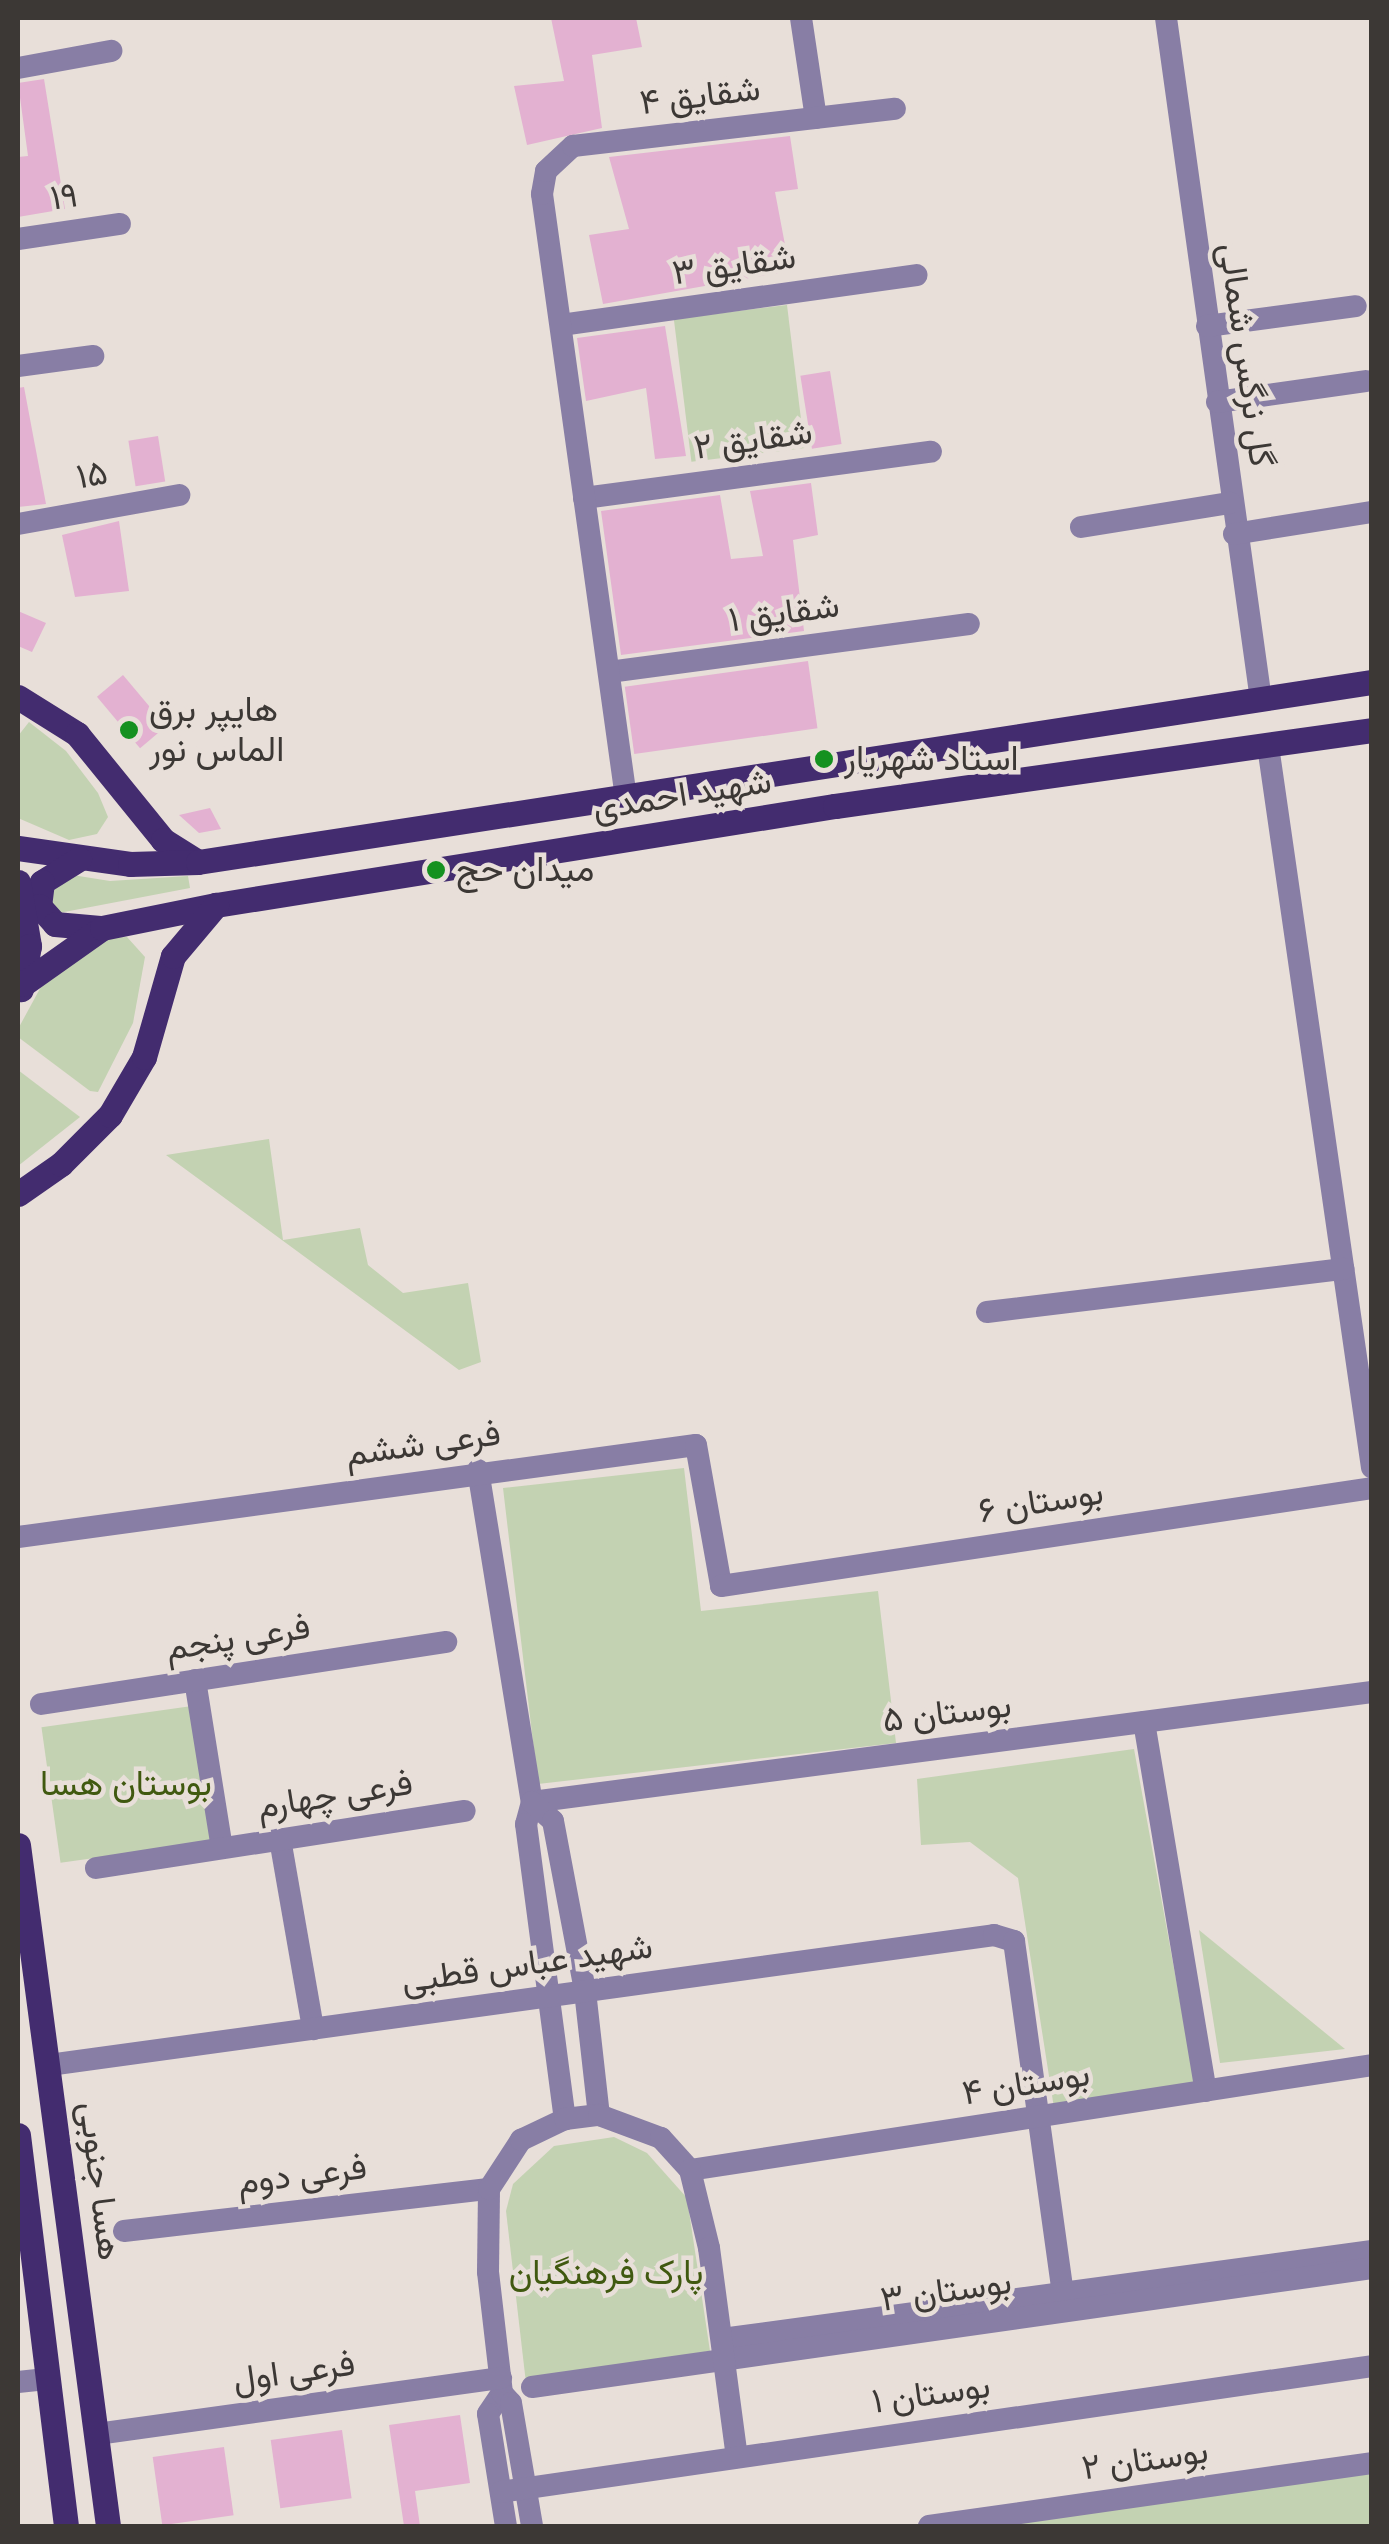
<!DOCTYPE html>
<meta charset="utf-8">
<style>
body{margin:0}
#map{position:relative;width:1389px;height:2544px;overflow:hidden;background:#e8dfd9;font-family:"Nunito Sans",Vazirmatn,sans-serif}
div>[style]{position:absolute}
.green>*{inset:0;background:#c3d2b2;transform-origin:0 0}
.building>*{inset:0;background:#e3b1d1;transform-origin:0 0}
.minor>*{height:22px;margin:-11px;padding:0 11px;transform-origin:11px;border-radius:11px;background:#887ea5}
.major>*{height:25px;margin:-12.5px;padding:0 12.5px;transform-origin:12.5px;border-radius:12.5px;background:#432c6f}
.dots>*{width:28px;height:28px;translate:-50% -50%;box-sizing:border-box;border:5px solid #e8dfd9;border-radius:50%}
span{translate:-50% -50%;white-space:nowrap;text-align:center;line-height:1.15;-webkit-text-stroke:9px #e8dfd9;paint-order:stroke}
.street-label{font-size:35px;color:#3c3835}
.poi-label{font-size:35px;color:#3c3835}
.left{translate:0 -50%;text-align:left}
.park-label{font-size:35px;color:#405910}
.frame{position:absolute;inset:0;border:20px solid #3c3835;pointer-events:none}
</style>
<div id="map">
<div class="green">
<div style="left:787px;top:305px;width:144px;height:114px;rotate:83deg"></div>
<div style="clip-path:polygon(29px 722px,66px 751px,98px 793px,108px 817px,97px 834px,69px 840px,18px 818px,18px 736px)"></div>
<div style="clip-path:polygon(66px 874px,110px 881px,188px 876px,190px 888px,59px 913px,47px 896px)"></div>
<div style="clip-path:polygon(127px 937px,145px 957px,133px 1023px,98px 1092px,90px 1091px,18px 1037px,18px 1029px,49px 972px,100px 938px)"></div>
<div style="clip-path:polygon(18px 1070px,80px 1117px,18px 1166px)"></div>
<div style="clip-path:polygon(269px 1139px,283px 1240px,360px 1228px,368px 1265px,403px 1293px,468px 1283px,481px 1362px,459px 1370px,166px 1155px)"></div>
<div style="clip-path:polygon(684px 1468px,701px 1611px,878px 1591px,896px 1743px,538px 1784px,503px 1488px)"></div>
<div style="left:192px;top:1706px;width:137px;height:152px;rotate:82deg"></div>
<div style="clip-path:polygon(1134px 1749px,1196px 2089px,1054px 2108px,1018px 1878px,970px 1842px,921px 1845px,917px 1779px)"></div>
<div style="clip-path:polygon(1199px 1930px,1345px 2049px,1220px 2063px)"></div>
<div style="clip-path:polygon(614px 2137px,647px 2153px,687px 2198px,710px 2351px,526px 2383px,506px 2211px,513px 2184px,554px 2146px)"></div>
<div style="clip-path:polygon(1371px 2472px,1371px 2526px,1000px 2526px)"></div>
</div>
<div class="building">
<div style="clip-path:polygon(551px 18px,636px 18px,642px 47px,592px 55px,602px 128px,527px 145px,514px 86px,564px 81px)"></div>
<div style="clip-path:polygon(44px 79px,65px 209px,18px 217px,18px 157px,28px 156px,18px 83px)"></div>
<div style="clip-path:polygon(790px 136px,798px 189px,775px 192px,790px 271px,603px 304px,589px 235px,629px 229px,609px 157px)"></div>
<div style="clip-path:polygon(665px 326px,686px 456px,655px 459px,646px 388px,586px 401px,577px 338px)"></div>
<div style="left:830px;top:371px;width:74px;height:30px;rotate:81deg"></div>
<div style="clip-path:polygon(24px 387px,46px 504px,18px 507px,18px 388px)"></div>
<div style="left:158px;top:436px;width:46px;height:30px;rotate:81deg"></div>
<div style="clip-path:polygon(811px 483px,818px 535px,793px 540px,804px 631px,621px 655px,601px 511px,720px 495px,731px 559px,763px 556px,750px 491px)"></div>
<div style="clip-path:polygon(119px 521px,129px 591px,75px 597px,62px 535px)"></div>
<div style="clip-path:polygon(18px 611px,46px 623px,32px 652px,18px 646px)"></div>
<div style="left:808px;top:661px;width:68px;height:185px;rotate:82deg"></div>
<div style="left:123px;top:675px;width:67px;height:34px;rotate:50deg"></div>
<div style="clip-path:polygon(210px 808px,221px 829px,199px 833px,179px 815px)"></div>
<div style="clip-path:polygon(460px 2415px,470px 2483px,415px 2491px,420px 2526px,404px 2526px,389px 2425px)"></div>
<div style="left:342px;top:2430px;width:69px;height:72px;rotate:82deg"></div>
<div style="left:224px;top:2447px;width:69px;height:72px;rotate:82deg"></div>
</div>
<div class="minor">
<div style="left:801px;top:18px;width:101px;rotate:81.5deg"></div>
<div style="left:1166px;top:18px;width:689px;rotate:82.07deg"></div>
<div style="left:18px;top:68px;width:95px;rotate:-10.4deg"></div>
<div style="left:18px;top:239px;width:103px;rotate:-8.4deg"></div>
<div style="left:561px;top:325px;width:359px;rotate:-8deg"></div>
<div style="left:1207px;top:326px;width:150px;rotate:-7.6deg"></div>
<div style="left:18px;top:366px;width:76px;rotate:-7.6deg"></div>
<div style="left:1217px;top:402px;width:150px;rotate:-8deg"></div>
<div style="left:584px;top:498px;width:350px;rotate:-7.6deg"></div>
<div style="left:18px;top:524px;width:164px;rotate:-10.2deg"></div>
<div style="left:1081px;top:527px;width:151px;rotate:-9.2deg"></div>
<div style="left:1234px;top:534px;width:140px;rotate:-9.1deg"></div>
<div style="left:609px;top:672px;width:363px;rotate:-7.6deg"></div>
<div style="left:1268px;top:746px;width:729px;rotate:81.8deg"></div>
<div style="left:626px;top:798px;width:610px;rotate:-97.92deg"></div>
<div style="left:542px;top:194px;width:23px;rotate:-80deg"></div>
<div style="left:546px;top:171px;width:37px;rotate:-43deg"></div>
<div style="left:573px;top:146px;width:324px;rotate:-6.6deg"></div>
<div style="left:987px;top:1312px;width:359px;rotate:-6.9deg"></div>
<div style="left:478px;top:1470px;width:336px;rotate:80.8deg"></div>
<div style="left:532px;top:1802px;width:23px;rotate:105deg"></div>
<div style="left:526px;top:1824px;width:298px;rotate:82.5deg"></div>
<div style="left:18px;top:1537px;width:684px;rotate:-7.73deg"></div>
<div style="left:696px;top:1445px;width:143px;rotate:79.9deg"></div>
<div style="left:721px;top:1586px;width:658px;rotate:-8.56deg"></div>
<div style="left:195px;top:1680px;width:170px;rotate:80.9deg"></div>
<div style="left:41px;top:1704px;width:410px;rotate:-8.7deg"></div>
<div style="left:1144px;top:1722px;width:374px;rotate:80.5deg"></div>
<div style="left:532px;top:1802px;width:847px;rotate:-7.46deg"></div>
<div style="left:532px;top:1802px;width:28px;rotate:42deg"></div>
<div style="left:553px;top:1821px;width:173px;rotate:79.3deg"></div>
<div style="left:585px;top:1991px;width:125px;rotate:83.6deg"></div>
<div style="left:280px;top:1839px;width:193px;rotate:80.1deg"></div>
<div style="left:96px;top:1868px;width:373px;rotate:-8.8deg"></div>
<div style="left:49px;top:2065px;width:954px;rotate:-7.83deg"></div>
<div style="left:994px;top:1935px;width:21px;rotate:17deg"></div>
<div style="left:1014px;top:1941px;width:355px;rotate:82.1deg"></div>
<div style="left:690px;top:2170px;width:690px;rotate:-8.75deg"></div>
<div style="left:124px;top:2231px;width:367px;rotate:-6.6deg"></div>
<div style="left:722px;top:2339px;width:656px;rotate:-7.71deg"></div>
<div style="left:18px;top:2382px;width:31px;rotate:-6deg"></div>
<div style="left:532px;top:2387px;width:848px;rotate:-8.06deg"></div>
<div style="left:502px;top:2393px;width:122px;rotate:-96.6deg"></div>
<div style="left:488px;top:2272px;width:83px;rotate:-89.3deg"></div>
<div style="left:489px;top:2189px;width:59px;rotate:-56.9deg"></div>
<div style="left:521px;top:2140px;width:49px;rotate:-25.5deg"></div>
<div style="left:565px;top:2119px;width:34px;rotate:-7deg"></div>
<div style="left:599px;top:2115px;width:66px;rotate:20.4deg"></div>
<div style="left:661px;top:2138px;width:43px;rotate:47.8deg"></div>
<div style="left:690px;top:2170px;width:80px;rotate:76.3deg"></div>
<div style="left:709px;top:2248px;width:211px;rotate:82.4deg"></div>
<div style="left:502px;top:2393px;width:25px;rotate:124deg"></div>
<div style="left:488px;top:2414px;width:113px;rotate:80.9deg"></div>
<div style="left:502px;top:2393px;width:13px;rotate:48deg"></div>
<div style="left:511px;top:2403px;width:125px;rotate:80.3deg"></div>
<div style="left:97px;top:2434px;width:408px;rotate:-7.9deg"></div>
<div style="left:501px;top:2492px;width:880px;rotate:-8.23deg"></div>
<div style="left:929px;top:2526px;width:447px;rotate:-8.1deg"></div>
</div>
<div class="major">
<div style="left:18px;top:697px;width:70px;rotate:32.1deg"></div>
<div style="left:77px;top:734px;width:136px;rotate:50.9deg"></div>
<div style="left:163px;top:840px;width:41px;rotate:32.2deg"></div>
<div style="left:18px;top:848px;width:113px;rotate:8.1deg"></div>
<div style="left:130px;top:864px;width:68px;rotate:-1.7deg"></div>
<div style="left:198px;top:862px;width:1188px;rotate:-8.72deg"></div>
<div style="left:79px;top:859px;width:44px;rotate:148.1deg"></div>
<div style="left:42px;top:882px;width:24px;rotate:97deg"></div>
<div style="left:39px;top:906px;width:24px;rotate:48deg"></div>
<div style="left:55px;top:924px;width:45px;rotate:5.1deg"></div>
<div style="left:18px;top:882px;width:65px;rotate:80.2deg"></div>
<div style="left:29px;top:946px;width:44px;rotate:100.5deg"></div>
<div style="left:23px;top:984px;width:97px;rotate:-35.3deg"></div>
<div style="left:102px;top:928px;width:116px;rotate:-11.4deg"></div>
<div style="left:216px;top:905px;width:627px;rotate:-9.09deg"></div>
<div style="left:835px;top:806px;width:542px;rotate:-8.06deg"></div>
<div style="left:18px;top:1194px;width:52px;rotate:-34.9deg"></div>
<div style="left:61px;top:1164px;width:69px;rotate:-45deg"></div>
<div style="left:110px;top:1115px;width:67px;rotate:-59.6deg"></div>
<div style="left:144px;top:1057px;width:105px;rotate:-74deg"></div>
<div style="left:173px;top:956px;width:67px;rotate:-49.9deg"></div>
<div style="left:18px;top:1845px;width:687px;rotate:82.47deg"></div>
<div style="left:18px;top:2135px;width:394px;rotate:83deg"></div>
</div>
<div class="dots">
<div style="left:129px;top:730px;background:#159120"></div>
<div style="left:824px;top:759px;background:#159120"></div>
<div style="left:436px;top:870px;background:#159120"></div>
</div>
<div class="street-label">
<span style="left:700px;top:96px;rotate:-7deg">شقایق ۴</span>
<span style="left:64px;top:197px;rotate:-8deg">۱۹</span>
<span style="left:734px;top:265px;rotate:-8deg">شقایق ۳</span>
<span style="left:1246px;top:355px;rotate:82deg">گل نرگس شمالی</span>
<span style="left:753px;top:440px;rotate:-8deg">شقایق ۲</span>
<span style="left:92px;top:475px;rotate:-10deg">۱۵</span>
<span style="left:784px;top:613px;rotate:-8deg">شقایق ۱</span>
<span style="left:682px;top:795px;rotate:-9deg">شهید احمدی</span>
<span style="left:423px;top:1444px;rotate:-8deg">فرعی ششم</span>
<span style="left:1041px;top:1502px;rotate:-9deg">بوستان ۶</span>
<span style="left:238px;top:1638px;rotate:-9deg">فرعی پنجم</span>
<span style="left:947px;top:1713px;rotate:-7deg">بوستان ۵</span>
<span style="left:335px;top:1795px;rotate:-9deg">فرعی چهارم</span>
<span style="left:527px;top:1964px;rotate:-8deg">شهید عباس قطبی</span>
<span style="left:1026px;top:2084px;rotate:-9deg">بوستان ۴</span>
<span style="left:302px;top:2175px;rotate:-7deg">فرعی دوم</span>
<span style="left:100px;top:2181px;rotate:83deg">هسا جنوبی</span>
<span style="left:946px;top:2291px;rotate:-8deg">بوستان ۳</span>
<span style="left:294px;top:2372px;rotate:-8deg">فرعی اول</span>
<span style="left:931px;top:2394px;rotate:-8deg">بوستان ۱</span>
<span style="left:1145px;top:2460px;rotate:-8deg">بوستان ۲</span>
</div>
<div class="poi-label">
<span class="left" style="left:149px;top:730px">هایپر برق<br>الماس نور</span>
<span class="left" style="left:844px;top:759px">استاد شهریار</span>
<span class="left" style="left:456px;top:870px">میدان حج</span>
</div>
<div class="park-label">
<span style="left:126px;top:1784px">بوستان هسا</span>
<span style="left:606px;top:2273px">پارک فرهنگیان</span>
</div>
<div class="frame"></div>
</div>
